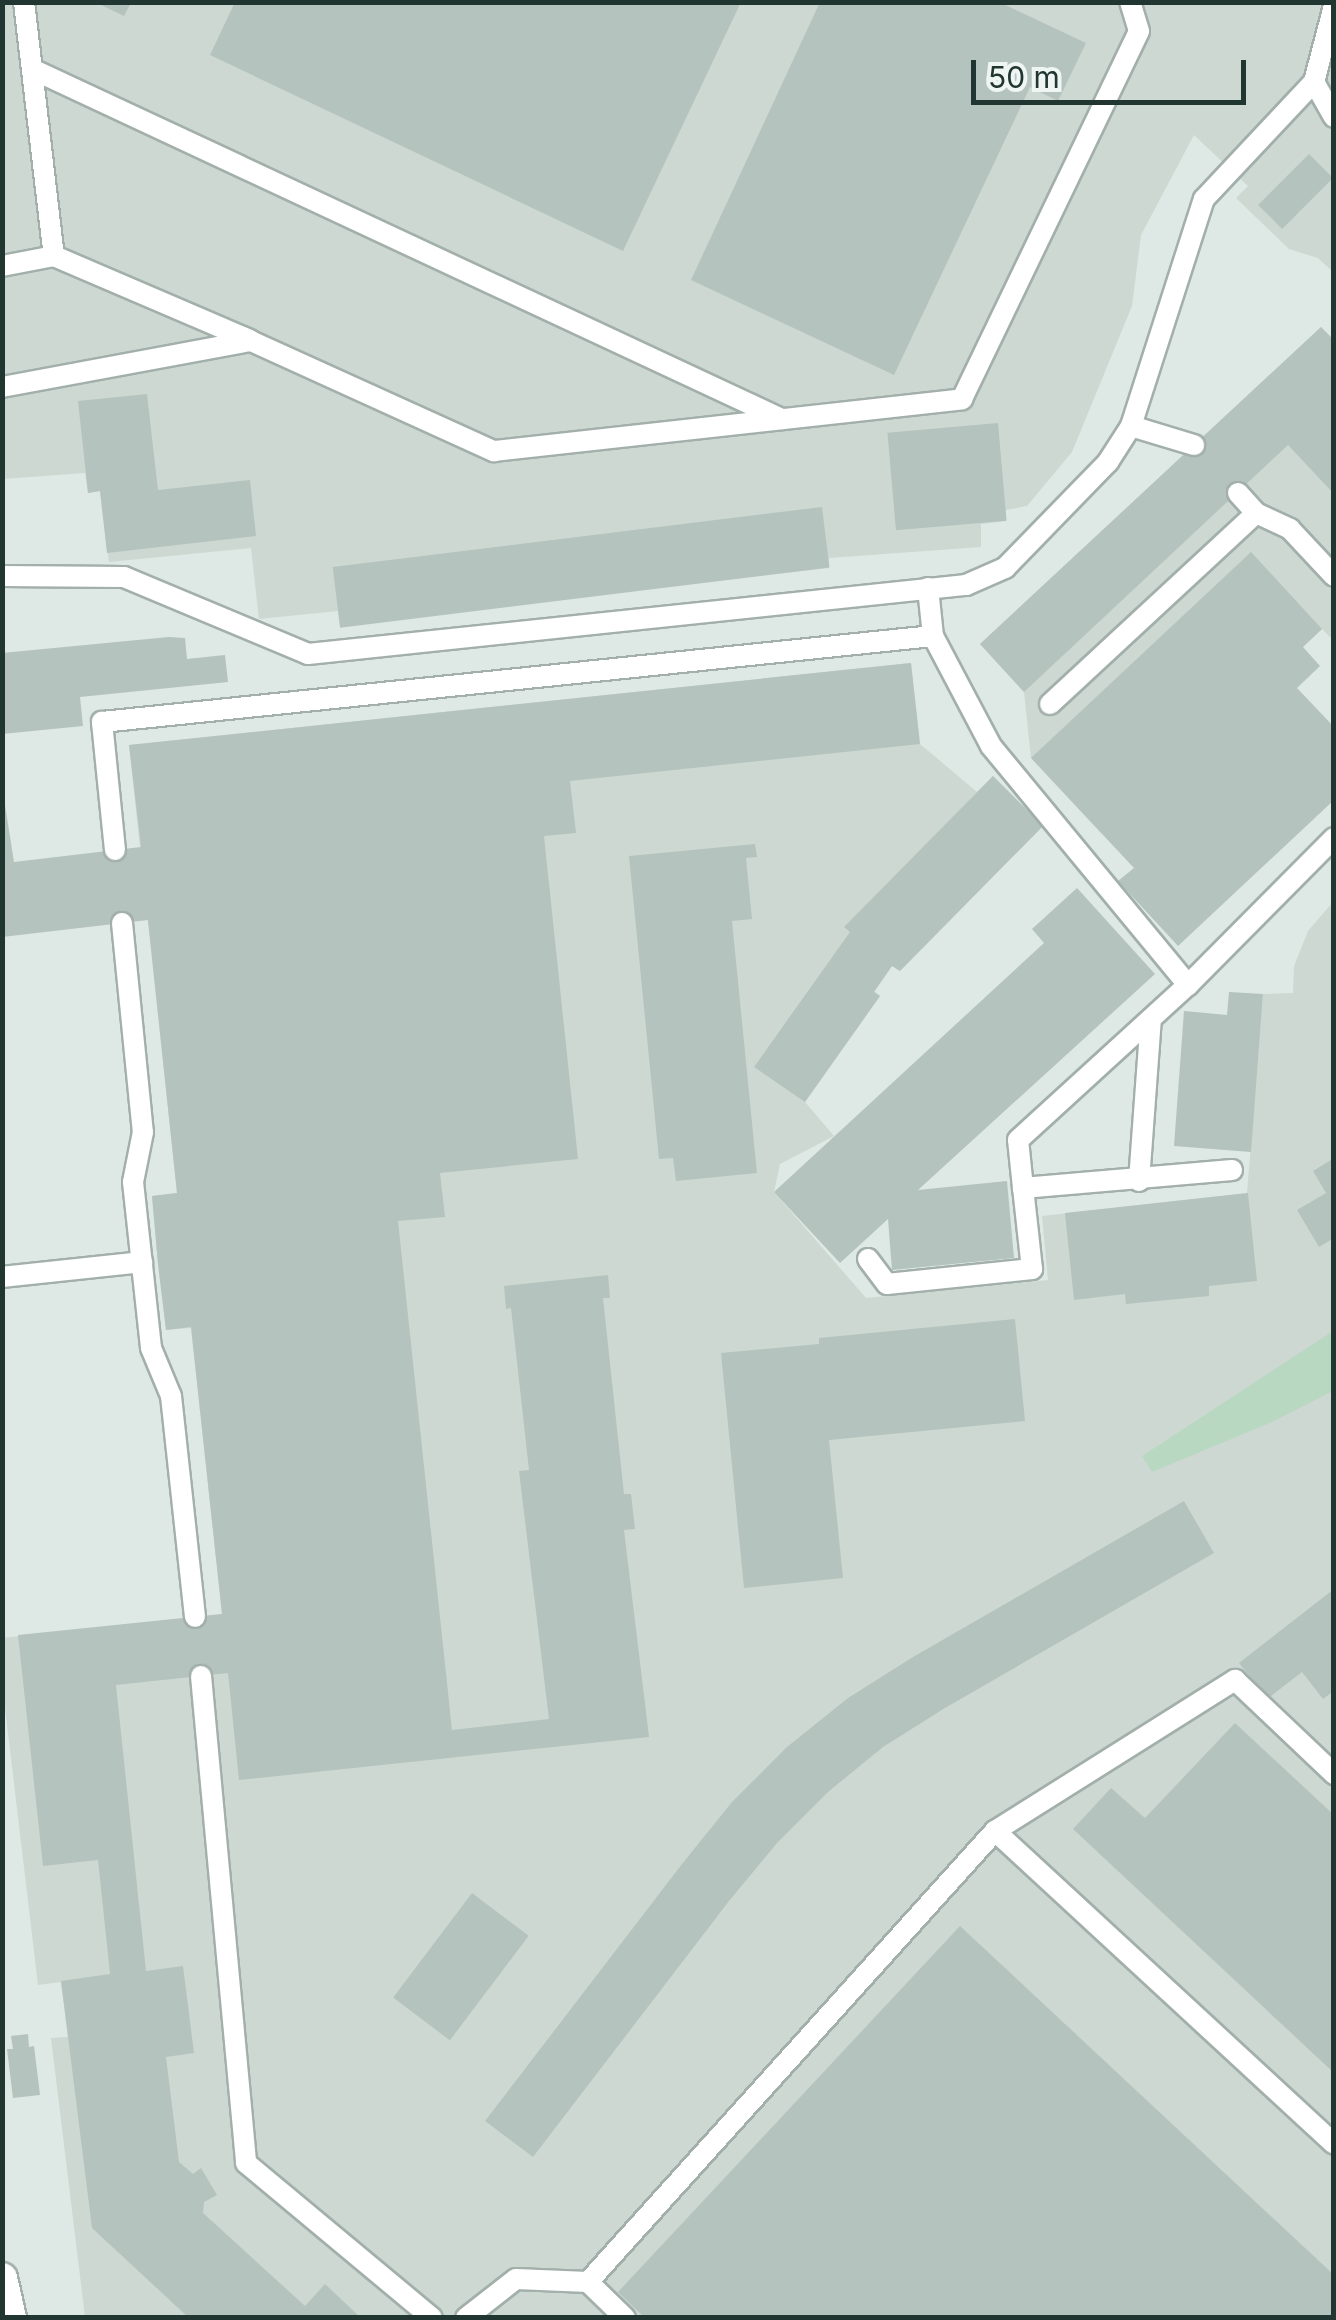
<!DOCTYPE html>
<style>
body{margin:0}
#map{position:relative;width:1336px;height:2320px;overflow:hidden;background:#dee8e4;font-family:Inter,sans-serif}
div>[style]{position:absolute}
.built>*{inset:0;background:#cdd8d3}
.green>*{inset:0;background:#b9d8c1}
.building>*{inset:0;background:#b4c3bd;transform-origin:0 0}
.roads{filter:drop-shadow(2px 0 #a2afab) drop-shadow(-2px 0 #a2afab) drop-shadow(0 2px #a2afab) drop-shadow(0 -2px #a2afab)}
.lane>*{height:20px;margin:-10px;padding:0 10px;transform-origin:10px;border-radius:10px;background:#fff}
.secondary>*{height:30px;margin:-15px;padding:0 15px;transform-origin:15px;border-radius:15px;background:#fff}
span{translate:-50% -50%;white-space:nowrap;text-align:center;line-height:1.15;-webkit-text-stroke:10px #eef5f2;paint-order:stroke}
.frame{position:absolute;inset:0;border:5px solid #213631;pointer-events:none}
.scale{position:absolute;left:971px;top:60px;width:275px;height:45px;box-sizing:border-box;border:5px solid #213631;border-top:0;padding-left:12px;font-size:30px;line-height:35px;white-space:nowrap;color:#213631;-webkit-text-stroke:8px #eef5f2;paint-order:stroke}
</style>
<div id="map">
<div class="built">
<div style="clip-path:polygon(3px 3px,1333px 3px,1333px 272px,1318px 258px,1289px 249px,1236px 198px,1248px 186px,1194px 135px,1141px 235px,1132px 306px,1072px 452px,1027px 506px,1006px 510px,1006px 521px,981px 524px,981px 547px,829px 558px,829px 568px,340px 625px,338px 611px,259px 619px,251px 548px,109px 562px,100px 491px,88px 493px,85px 473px,3px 479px)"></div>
<div style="clip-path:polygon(1321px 327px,1333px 340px,1333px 640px,1322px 629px,1102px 834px,1031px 758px,1024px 692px,980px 644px)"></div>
<div style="clip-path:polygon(911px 663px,920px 744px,977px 792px,993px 776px,1043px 826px,900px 971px,892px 966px,874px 991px,880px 996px,805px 1102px,834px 1136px,780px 1164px,774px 1192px,866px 1298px,1048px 1280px,1042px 1216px,1247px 1193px,1263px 994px,1293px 993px,1294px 966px,1308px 931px,1333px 902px,1333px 2317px,85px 2317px,51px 2038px,68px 2037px,61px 1982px,38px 1985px,3px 1691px,2px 1638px,222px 1614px,191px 1328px,166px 1330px,158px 1264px,152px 1196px,177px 1193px,129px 745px)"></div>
</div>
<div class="green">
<div style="clip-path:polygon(1333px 1331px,1333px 1391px,1272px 1422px,1152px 1472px,1142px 1456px)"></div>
</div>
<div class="building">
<div style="clip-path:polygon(235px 2px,741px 2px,623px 251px,210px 55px)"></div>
<div style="clip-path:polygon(820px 2px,999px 2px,1086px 43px,1058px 101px,1030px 87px,894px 375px,691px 280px)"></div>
<div style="clip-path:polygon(97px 3px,131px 3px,124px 16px)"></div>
<div style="left:1309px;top:154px;width:34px;height:72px;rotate:45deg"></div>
<div style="clip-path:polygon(1321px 327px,1334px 340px,1334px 494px,1288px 445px,1024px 692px,980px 644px)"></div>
<div style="clip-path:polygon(147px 394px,158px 490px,250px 480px,256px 536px,107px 553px,100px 491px,88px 493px,78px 401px)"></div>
<div style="left:998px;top:423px;width:98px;height:111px;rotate:85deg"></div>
<div style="left:822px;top:507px;width:61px;height:493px;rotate:83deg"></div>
<div style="clip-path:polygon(1251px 552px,1322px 629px,1303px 647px,1320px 666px,1297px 688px,1334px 727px,1334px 800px,1178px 946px,1118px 881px,1134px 868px,1031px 758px)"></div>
<div style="clip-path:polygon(169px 637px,185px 638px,187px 659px,225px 655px,228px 682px,80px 697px,83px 726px,2px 734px,2px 653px)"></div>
<div style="clip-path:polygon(911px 663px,920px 744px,570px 781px,576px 833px,544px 836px,578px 1159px,440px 1173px,445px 1217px,398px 1221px,452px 1730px,549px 1719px,519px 1471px,529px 1470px,511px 1308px,506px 1309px,504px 1286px,608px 1275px,610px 1298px,603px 1298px,624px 1494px,631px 1494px,635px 1529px,624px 1530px,649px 1737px,239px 1780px,228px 1673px,116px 1685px,146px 1971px,183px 1966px,194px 2053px,166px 2057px,179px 2162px,193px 2174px,201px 2168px,217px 2195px,204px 2202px,203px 2213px,305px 2306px,325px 2284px,361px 2318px,189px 2318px,92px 2228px,61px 1981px,110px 1974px,98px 1860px,43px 1866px,18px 1635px,222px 1614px,191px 1327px,166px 1330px,158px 1264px,152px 1196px,177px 1193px,148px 920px,2px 937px,2px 786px,14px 862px,141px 847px,129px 745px)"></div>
<div style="clip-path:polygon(993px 776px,1043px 826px,900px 971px,892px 966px,874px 992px,880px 996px,805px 1102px,754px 1067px,850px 932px,844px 927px)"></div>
<div style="clip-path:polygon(755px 844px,757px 857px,746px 858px,752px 919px,732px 921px,757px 1173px,676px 1181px,673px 1158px,659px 1159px,629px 856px)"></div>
<div style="clip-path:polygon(1077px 888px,1155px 974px,918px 1190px,1007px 1181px,1014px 1258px,892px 1270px,888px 1219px,840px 1263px,774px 1192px,1044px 943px,1032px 929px)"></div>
<div style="clip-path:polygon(1229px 992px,1263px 994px,1251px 1152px,1174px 1146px,1184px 1011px,1227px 1015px)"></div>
<div style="clip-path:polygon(1334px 1158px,1334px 1238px,1319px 1247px,1297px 1210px,1326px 1193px,1313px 1171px)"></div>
<div style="clip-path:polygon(1248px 1193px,1257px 1281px,1209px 1286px,1209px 1296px,1126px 1304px,1125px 1294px,1074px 1300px,1065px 1213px)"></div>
<div style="clip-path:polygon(1015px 1319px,1025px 1421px,829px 1440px,843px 1578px,744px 1588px,721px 1353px,819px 1344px,819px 1338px)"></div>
<div style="clip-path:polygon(1184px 1501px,1214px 1553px,945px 1708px,883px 1747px,828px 1792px,777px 1843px,729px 1901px,533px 2157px,485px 2121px,682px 1864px,732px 1802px,787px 1747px,848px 1698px,913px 1657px)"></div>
<div style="clip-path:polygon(1334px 1589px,1334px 1691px,1323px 1699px,1302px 1672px,1267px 1699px,1239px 1663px)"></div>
<div style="clip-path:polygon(1235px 1723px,1334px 1815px,1334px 2073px,1073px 1829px,1111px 1788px,1145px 1818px)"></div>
<div style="left:472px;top:1893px;width:71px;height:131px;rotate:37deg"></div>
<div style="clip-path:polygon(960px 1926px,1334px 2275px,1334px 2318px,645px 2318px,618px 2292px)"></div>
<div style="clip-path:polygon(28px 2034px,29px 2047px,34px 2046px,40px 2095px,13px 2098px,7px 2049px,13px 2049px,11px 2036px)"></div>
</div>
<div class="roads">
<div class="lane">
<div style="left:24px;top:2px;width:256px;rotate:83.3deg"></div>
<div style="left:54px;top:256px;width:213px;rotate:23.2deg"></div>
<div style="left:32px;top:69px;width:828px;rotate:25.02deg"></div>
<div style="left:1314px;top:82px;width:79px;rotate:-75.3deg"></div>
<div style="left:2px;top:266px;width:53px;rotate:-10.9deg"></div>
<div style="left:2px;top:387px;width:253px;rotate:-10.5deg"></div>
<div style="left:251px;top:341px;width:267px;rotate:24.4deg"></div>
<div style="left:494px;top:451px;width:471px;rotate:-6.3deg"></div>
<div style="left:962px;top:399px;width:408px;rotate:-64.3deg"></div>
<div style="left:1139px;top:31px;width:30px;rotate:-107deg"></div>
<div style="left:1131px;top:426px;width:66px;rotate:16.8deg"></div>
<div style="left:1238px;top:493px;width:27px;rotate:48deg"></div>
<div style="left:1256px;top:513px;width:38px;rotate:25deg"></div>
<div style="left:1290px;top:529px;width:64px;rotate:46.9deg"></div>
<div style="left:2px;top:576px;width:122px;rotate:0.5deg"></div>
<div style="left:124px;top:577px;width:199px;rotate:22.7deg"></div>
<div style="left:308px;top:654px;width:662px;rotate:-5.99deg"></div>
<div style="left:966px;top:585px;width:43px;rotate:-23.6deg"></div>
<div style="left:1005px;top:568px;width:148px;rotate:-45.8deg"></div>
<div style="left:1108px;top:462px;width:43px;rotate:-57.4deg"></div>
<div style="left:1131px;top:426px;width:238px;rotate:-72.2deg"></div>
<div style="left:1204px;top:199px;width:161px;rotate:-46.8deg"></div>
<div style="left:1314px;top:82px;width:40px;rotate:60.3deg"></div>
<div style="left:928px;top:588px;width:48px;rotate:84.1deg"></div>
<div style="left:933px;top:636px;width:124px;rotate:62.2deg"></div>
<div style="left:991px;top:746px;width:310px;rotate:50.5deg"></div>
<div style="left:1050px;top:704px;width:281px;rotate:-42.8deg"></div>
<div style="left:115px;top:850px;width:129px;rotate:-95.8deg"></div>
<div style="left:102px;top:722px;width:835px;rotate:-5.91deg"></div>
<div style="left:122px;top:923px;width:210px;rotate:84.3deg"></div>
<div style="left:143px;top:1132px;width:51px;rotate:101.3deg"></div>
<div style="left:133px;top:1182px;width:167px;rotate:83.8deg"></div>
<div style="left:151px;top:1348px;width:52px;rotate:67.4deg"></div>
<div style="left:171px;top:1396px;width:222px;rotate:83.8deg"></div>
<div style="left:1232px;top:1170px;width:210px;rotate:175.1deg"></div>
<div style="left:1023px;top:1188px;width:48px;rotate:-95.9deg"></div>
<div style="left:1018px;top:1140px;width:230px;rotate:-42.4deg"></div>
<div style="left:1188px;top:985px;width:207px;rotate:-45.2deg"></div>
<div style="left:1139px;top:1181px;width:162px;rotate:-85.8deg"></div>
<div style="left:868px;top:1259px;width:31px;rotate:53deg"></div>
<div style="left:887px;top:1284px;width:146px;rotate:-5.9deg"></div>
<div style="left:1032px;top:1269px;width:81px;rotate:-96.3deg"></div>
<div style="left:2px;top:1277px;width:141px;rotate:-6.1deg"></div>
<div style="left:201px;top:1676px;width:489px;rotate:84.7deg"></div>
<div style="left:246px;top:2163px;width:242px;rotate:39.8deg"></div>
<div style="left:995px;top:1831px;width:461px;rotate:42.7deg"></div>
<div style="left:466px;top:2318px;width:63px;rotate:-38deg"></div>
<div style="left:516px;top:2279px;width:72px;rotate:2.4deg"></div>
<div style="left:625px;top:2318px;width:52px;rotate:-135.8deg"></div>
<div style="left:588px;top:2282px;width:607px;rotate:-47.94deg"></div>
<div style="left:995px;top:1831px;width:284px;rotate:-32.2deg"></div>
<div style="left:1235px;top:1680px;width:137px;rotate:43.5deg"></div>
</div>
<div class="secondary">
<div style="left:2px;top:2278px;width:41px;rotate:77.3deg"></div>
</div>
</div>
<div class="frame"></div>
<div class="scale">50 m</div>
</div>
